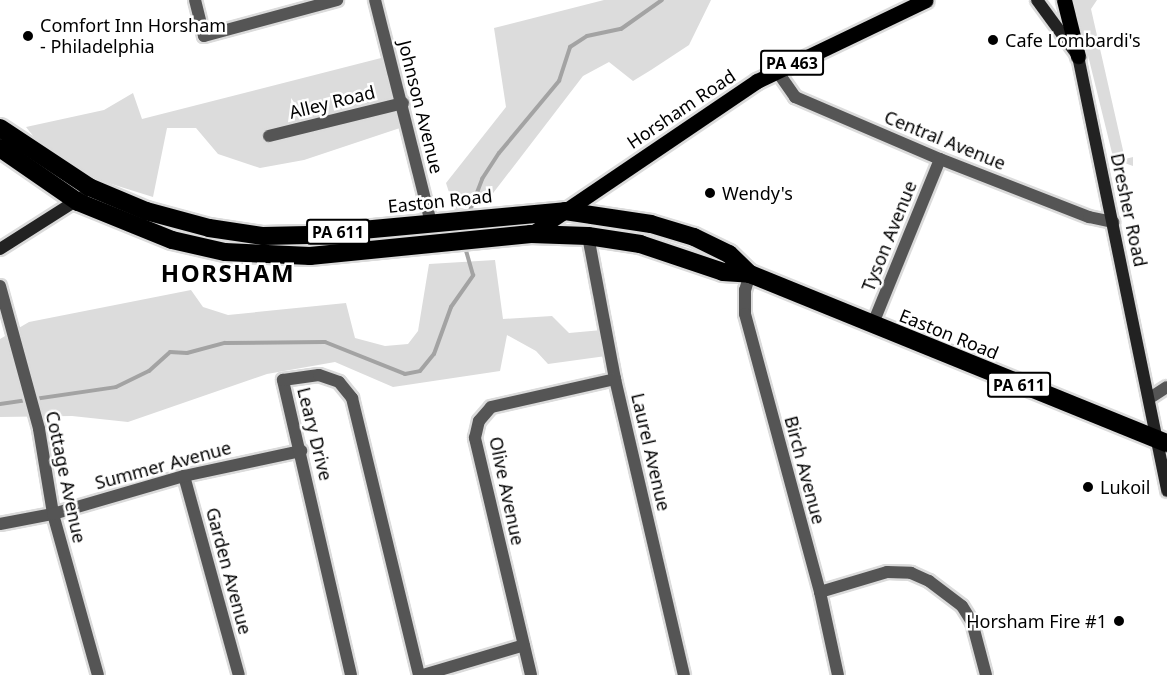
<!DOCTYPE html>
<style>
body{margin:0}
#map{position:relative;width:1167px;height:675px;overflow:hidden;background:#fff;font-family:"Noto Sans",sans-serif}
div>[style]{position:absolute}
.green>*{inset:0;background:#dcdcdc}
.stream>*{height:4px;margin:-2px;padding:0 2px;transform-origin:2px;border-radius:2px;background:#a3a3a3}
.roads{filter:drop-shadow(2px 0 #dbdbdb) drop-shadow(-2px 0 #dbdbdb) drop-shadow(0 2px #dbdbdb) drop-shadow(0 -2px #dbdbdb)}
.street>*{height:12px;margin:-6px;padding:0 6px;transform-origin:6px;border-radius:6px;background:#555}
.secondary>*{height:12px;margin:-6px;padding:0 6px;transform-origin:6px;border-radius:6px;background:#222}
.primary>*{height:15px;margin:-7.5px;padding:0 7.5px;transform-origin:7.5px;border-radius:7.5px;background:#000}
.highway>*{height:18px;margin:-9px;padding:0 9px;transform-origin:9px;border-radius:9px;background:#000}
.dots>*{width:16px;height:16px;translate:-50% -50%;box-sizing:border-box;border:3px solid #fff;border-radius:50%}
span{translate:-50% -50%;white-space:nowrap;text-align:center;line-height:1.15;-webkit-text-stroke:5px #fff;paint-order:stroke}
.shield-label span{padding:2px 4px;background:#fff;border:2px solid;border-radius:4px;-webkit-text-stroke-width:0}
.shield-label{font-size:16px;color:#000;font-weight:700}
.poi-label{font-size:18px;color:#000}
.left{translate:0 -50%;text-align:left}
.right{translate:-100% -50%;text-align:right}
.street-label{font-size:18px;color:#000}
.district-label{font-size:24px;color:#000;font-weight:700;letter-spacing:1.5px}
</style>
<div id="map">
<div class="green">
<div style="clip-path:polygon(604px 0,711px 0,689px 45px,651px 70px,633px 81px,609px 62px,583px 76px,487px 201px,455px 211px,446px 183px,506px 107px,494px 28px)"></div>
<div style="clip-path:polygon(1070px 0,1097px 0,1091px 9px,1125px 159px,1133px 157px,1133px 166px,1116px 160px,1112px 153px,1083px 35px)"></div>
<div style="clip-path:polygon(385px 57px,403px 127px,304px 160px,260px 168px,218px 154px,196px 128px,167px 128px,153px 197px,89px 177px,46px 152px,26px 127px,104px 110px,133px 93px,142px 119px)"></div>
<div style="clip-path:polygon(495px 260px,503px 319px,552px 316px,569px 333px,602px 330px,606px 356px,548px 364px,536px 351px,507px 335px,500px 371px,393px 387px,335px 362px,267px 374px,128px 422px,72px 416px,0 417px,0 339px,29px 322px,191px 290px,203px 307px,228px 315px,346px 303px,355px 338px,385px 346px,408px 344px,418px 331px,429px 264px)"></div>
</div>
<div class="stream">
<div style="left:468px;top:216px;width:40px;rotate:-69deg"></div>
<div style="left:482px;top:179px;width:31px;rotate:-57deg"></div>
<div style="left:499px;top:153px;width:94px;rotate:-50.2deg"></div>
<div style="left:559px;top:81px;width:36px;rotate:-72deg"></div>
<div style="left:570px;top:47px;width:20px;rotate:-33deg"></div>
<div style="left:587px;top:36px;width:35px;rotate:-12deg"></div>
<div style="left:621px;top:29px;width:50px;rotate:-35.3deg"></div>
<div style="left:0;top:404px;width:117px;rotate:-8.3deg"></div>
<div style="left:116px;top:387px;width:37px;rotate:-26deg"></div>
<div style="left:149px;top:371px;width:28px;rotate:-42deg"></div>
<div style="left:170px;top:352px;width:17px;rotate:3deg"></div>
<div style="left:187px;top:353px;width:39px;rotate:-15deg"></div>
<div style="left:225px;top:343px;width:100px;rotate:-0.6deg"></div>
<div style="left:325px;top:342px;width:86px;rotate:21.8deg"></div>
<div style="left:405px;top:374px;width:15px;rotate:-11deg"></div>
<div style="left:420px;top:371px;width:22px;rotate:-51deg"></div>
<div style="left:434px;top:354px;width:50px;rotate:-70.1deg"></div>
<div style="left:451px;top:307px;width:39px;rotate:-55deg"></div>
<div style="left:473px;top:275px;width:29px;rotate:-106deg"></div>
</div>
<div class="roads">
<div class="street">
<div style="left:195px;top:0;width:37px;rotate:76deg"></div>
<div style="left:204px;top:36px;width:138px;rotate:-15.1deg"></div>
<div style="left:375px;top:0;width:230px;rotate:75.9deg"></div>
<div style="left:777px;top:71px;width:32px;rotate:55deg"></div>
<div style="left:795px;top:97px;width:158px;rotate:23.2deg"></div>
<div style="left:940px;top:159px;width:160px;rotate:21.3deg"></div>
<div style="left:1089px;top:217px;width:25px;rotate:12deg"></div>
<div style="left:269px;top:136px;width:138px;rotate:-13.8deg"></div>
<div style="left:588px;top:236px;width:146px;rotate:79.3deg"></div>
<div style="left:615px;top:379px;width:304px;rotate:76.9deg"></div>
<div style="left:750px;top:274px;width:17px;rotate:107deg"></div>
<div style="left:745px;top:290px;width:24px;rotate:90deg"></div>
<div style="left:745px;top:314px;width:288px;rotate:74.9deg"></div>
<div style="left:820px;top:592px;width:85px;rotate:77.8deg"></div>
<div style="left:0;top:286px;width:148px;rotate:74.7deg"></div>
<div style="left:39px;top:429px;width:86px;rotate:80.6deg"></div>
<div style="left:53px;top:514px;width:167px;rotate:74.4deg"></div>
<div style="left:872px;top:326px;width:180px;rotate:-67.8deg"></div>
<div style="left:1150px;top:398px;width:20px;rotate:-33deg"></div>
<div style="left:184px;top:476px;width:206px;rotate:74.6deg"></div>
<div style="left:0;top:524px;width:54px;rotate:-10.7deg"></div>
<div style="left:53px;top:514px;width:136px;rotate:-16.2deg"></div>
<div style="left:184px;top:476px;width:120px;rotate:-12.1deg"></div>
<div style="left:820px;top:592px;width:70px;rotate:-16.6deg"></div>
<div style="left:887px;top:572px;width:24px;rotate:2deg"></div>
<div style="left:911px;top:573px;width:20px;rotate:24deg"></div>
<div style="left:929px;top:581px;width:41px;rotate:37.1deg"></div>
<div style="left:962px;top:606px;width:19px;rotate:58deg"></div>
<div style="left:972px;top:622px;width:55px;rotate:75.2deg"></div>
<div style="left:351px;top:675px;width:303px;rotate:-103deg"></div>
<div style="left:283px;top:380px;width:36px;rotate:-8deg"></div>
<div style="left:319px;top:375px;width:21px;rotate:19deg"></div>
<div style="left:339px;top:382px;width:21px;rotate:51deg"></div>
<div style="left:352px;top:398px;width:285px;rotate:76.4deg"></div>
<div style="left:423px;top:675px;width:105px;rotate:-16.5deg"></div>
<div style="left:531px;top:675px;width:244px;rotate:-103.3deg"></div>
<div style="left:475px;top:438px;width:17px;rotate:-77deg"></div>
<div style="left:479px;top:421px;width:18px;rotate:-49deg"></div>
<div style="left:491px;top:407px;width:127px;rotate:-12.7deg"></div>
</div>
<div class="secondary">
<div style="left:1037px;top:0;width:69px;rotate:53.8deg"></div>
<div style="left:1078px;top:56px;width:444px;rotate:78.4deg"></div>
<div style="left:0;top:249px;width:97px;rotate:-32.4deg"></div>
</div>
<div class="primary">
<div style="left:1064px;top:0;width:58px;rotate:76deg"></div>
<div style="left:531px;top:234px;width:273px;rotate:-34.1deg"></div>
<div style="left:757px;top:81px;width:187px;rotate:-25.6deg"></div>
</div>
<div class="highway">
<div style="left:0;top:128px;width:107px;rotate:33.5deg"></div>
<div style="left:89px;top:187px;width:62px;rotate:22.8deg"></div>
<div style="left:146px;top:211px;width:65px;rotate:15.1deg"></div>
<div style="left:209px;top:228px;width:55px;rotate:8.4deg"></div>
<div style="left:263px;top:236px;width:45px;rotate:-1.3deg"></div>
<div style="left:308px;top:235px;width:258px;rotate:-5.3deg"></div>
<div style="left:565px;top:211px;width:87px;rotate:8.6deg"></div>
<div style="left:651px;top:224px;width:45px;rotate:16.8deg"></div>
<div style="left:694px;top:237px;width:39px;rotate:26deg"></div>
<div style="left:729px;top:254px;width:29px;rotate:44deg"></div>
<div style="left:0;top:148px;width:95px;rotate:34.7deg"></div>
<div style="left:78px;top:202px;width:101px;rotate:22deg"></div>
<div style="left:172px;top:240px;width:54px;rotate:12.8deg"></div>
<div style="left:225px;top:252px;width:85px;rotate:2.7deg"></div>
<div style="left:310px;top:256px;width:222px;rotate:-5.7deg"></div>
<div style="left:531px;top:234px;width:57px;rotate:2deg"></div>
<div style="left:588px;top:236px;width:53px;rotate:8.7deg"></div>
<div style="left:640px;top:244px;width:88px;rotate:18.6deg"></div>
<div style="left:723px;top:272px;width:27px;rotate:4deg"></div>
<div style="left:750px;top:274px;width:450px;rotate:22.1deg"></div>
</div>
</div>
<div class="dots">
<div style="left:28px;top:36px;background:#000"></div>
<div style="left:993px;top:40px;background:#000"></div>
<div style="left:710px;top:193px;background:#000"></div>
<div style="left:1088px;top:487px;background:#000"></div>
<div style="left:1119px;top:621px;background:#000"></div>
</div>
<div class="shield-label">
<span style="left:792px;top:63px">PA 463</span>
<span style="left:338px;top:232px">PA 611</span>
<span style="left:1019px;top:385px">PA 611</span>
</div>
<div class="poi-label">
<span class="left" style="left:40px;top:36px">Comfort Inn Horsham<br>- Philadelphia</span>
<span class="left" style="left:1005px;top:40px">Cafe Lombardi's</span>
<span class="left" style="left:722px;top:193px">Wendy's</span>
<span class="left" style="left:1100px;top:487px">Lukoil</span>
<span class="right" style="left:1107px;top:621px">Horsham Fire #1</span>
</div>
<div class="street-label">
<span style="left:332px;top:102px;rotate:-14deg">Alley Road</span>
<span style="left:421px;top:107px;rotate:76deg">Johnson Avenue</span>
<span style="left:681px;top:109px;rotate:-34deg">Horsham Road</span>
<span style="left:945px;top:140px;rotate:22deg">Central Avenue</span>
<span style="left:440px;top:201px;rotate:-6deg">Easton Road</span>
<span style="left:1129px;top:210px;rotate:78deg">Dresher Road</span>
<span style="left:889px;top:236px;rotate:-68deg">Tyson Avenue</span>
<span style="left:949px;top:334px;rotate:22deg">Easton Road</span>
<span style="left:315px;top:434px;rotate:76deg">Leary Drive</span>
<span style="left:651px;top:452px;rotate:77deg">Laurel Avenue</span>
<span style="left:163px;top:465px;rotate:-15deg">Summer Avenue</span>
<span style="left:805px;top:470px;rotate:75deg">Birch Avenue</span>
<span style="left:66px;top:477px;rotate:78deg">Cottage Avenue</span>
<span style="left:507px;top:491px;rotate:78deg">Olive Avenue</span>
<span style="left:229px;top:571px;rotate:75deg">Garden Avenue</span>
</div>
<div class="district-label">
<span style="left:228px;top:273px">HORSHAM</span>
</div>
</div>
